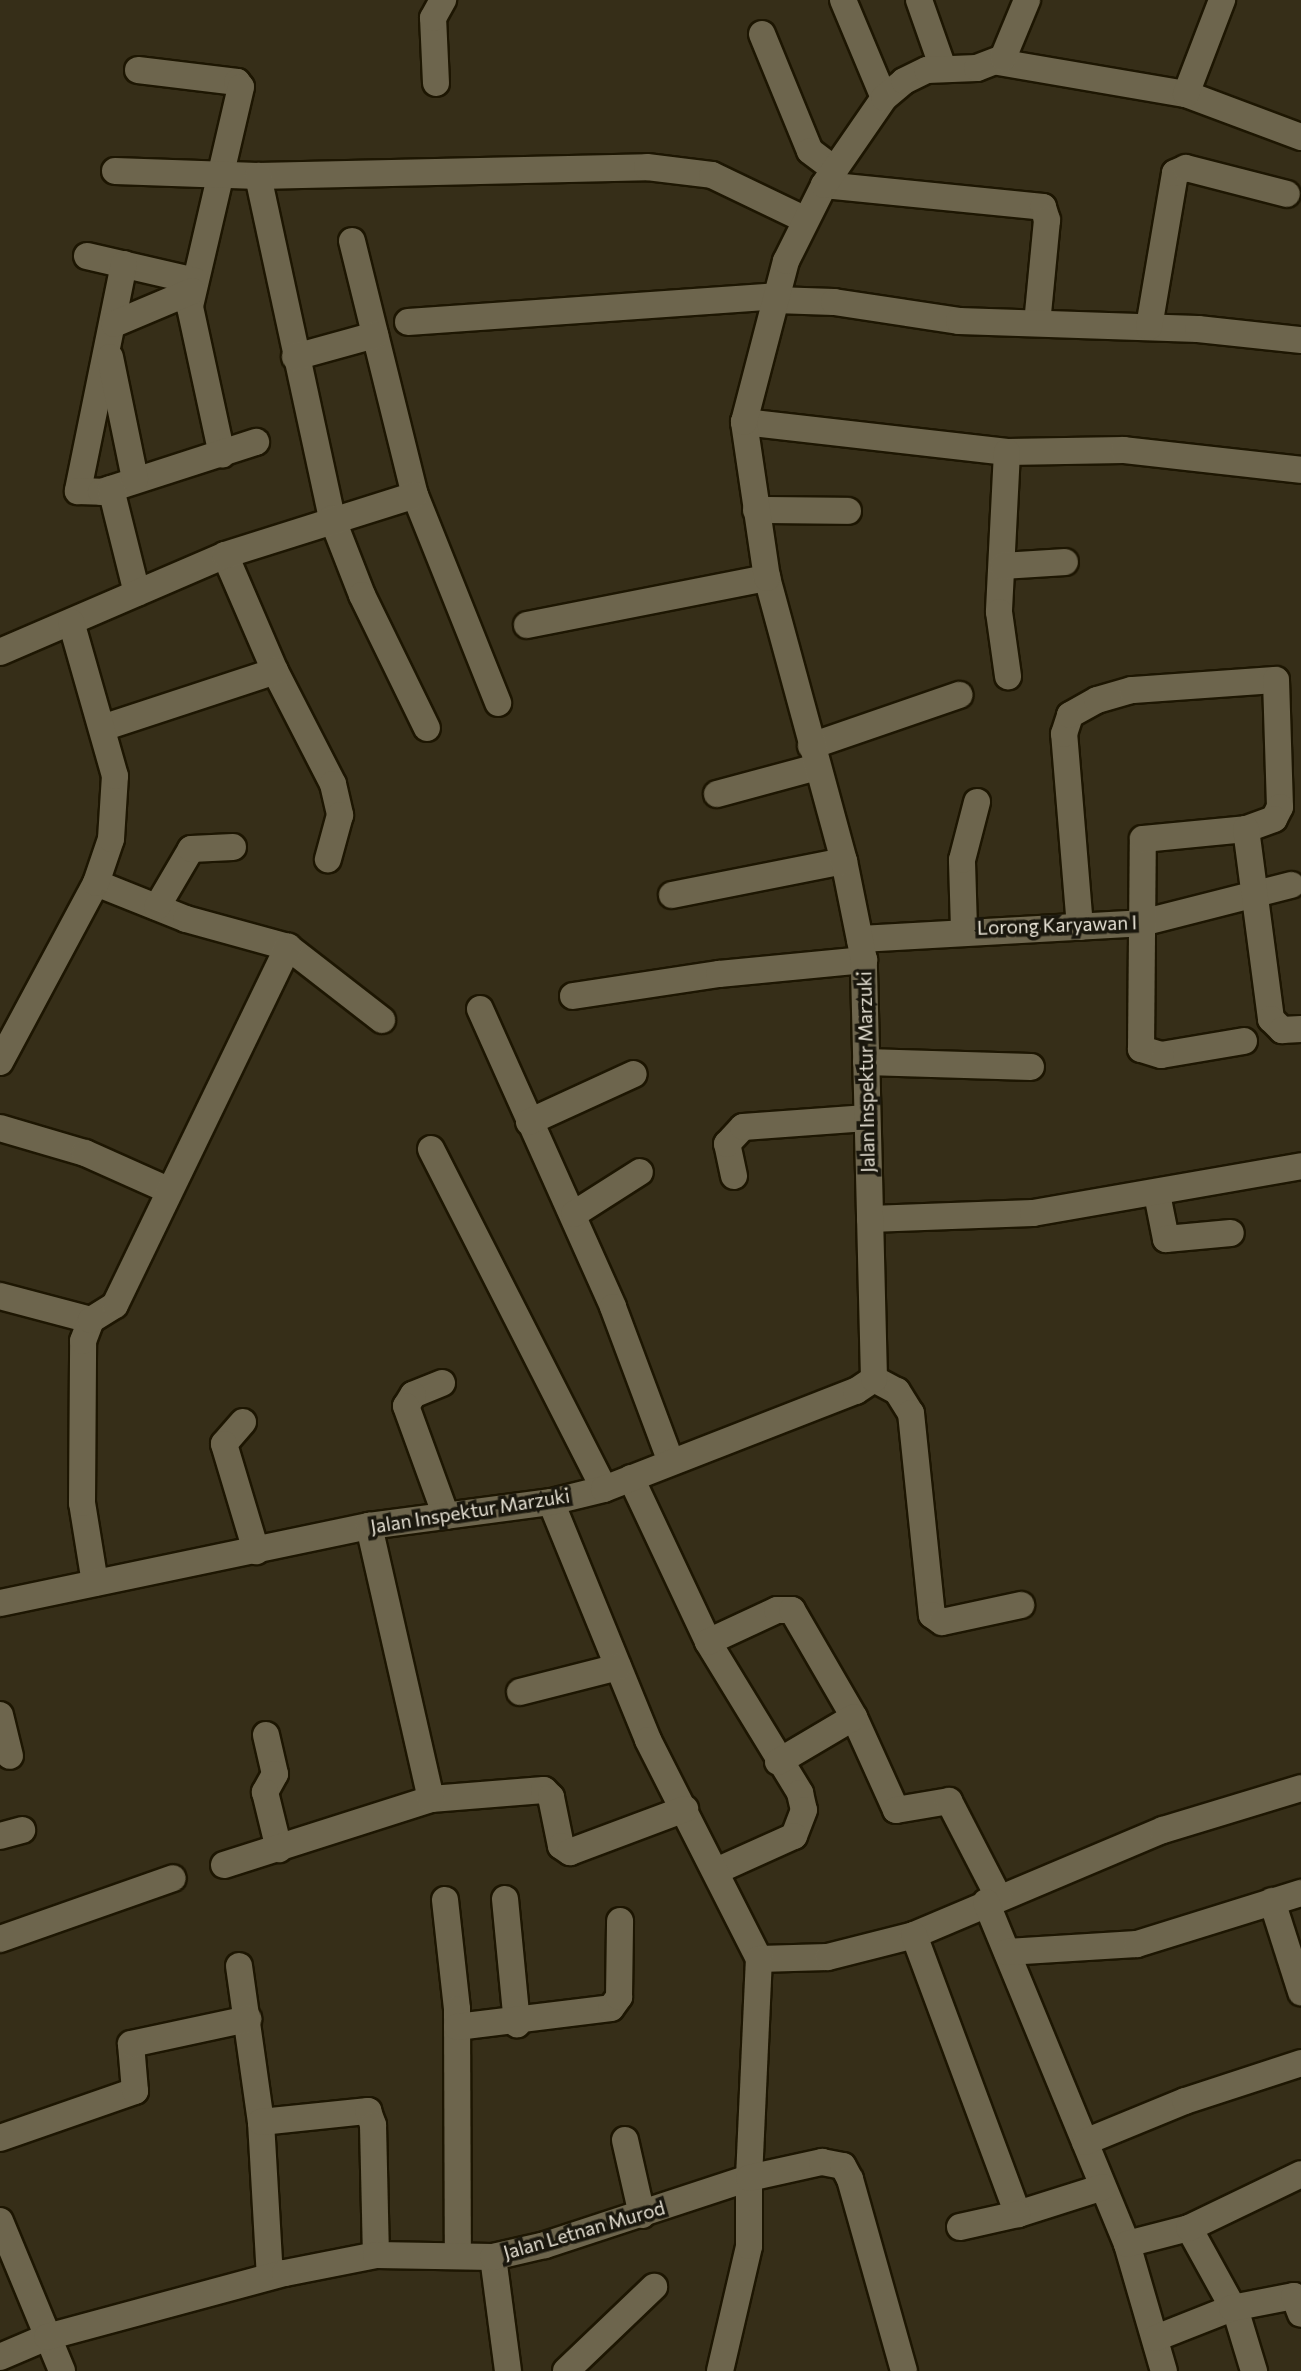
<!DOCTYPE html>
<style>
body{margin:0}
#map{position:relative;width:1301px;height:2371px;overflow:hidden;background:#362e18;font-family:Commissioner,sans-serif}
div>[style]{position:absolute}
.roads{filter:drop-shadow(2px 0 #1d1602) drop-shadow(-2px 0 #1d1602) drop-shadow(0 2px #1d1602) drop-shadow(0 -2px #1d1602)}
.minor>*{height:26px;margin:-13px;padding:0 13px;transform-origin:13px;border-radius:13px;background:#6d654d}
span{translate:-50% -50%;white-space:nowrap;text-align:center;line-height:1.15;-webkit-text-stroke:7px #1a170d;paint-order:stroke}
.street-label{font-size:19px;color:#e6e1d4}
</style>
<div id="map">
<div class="roads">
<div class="minor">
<div style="left:843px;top:0;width:106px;rotate:67.3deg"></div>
<div style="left:919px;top:0;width:72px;rotate:70.6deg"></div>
<div style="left:762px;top:34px;width:126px;rotate:67.7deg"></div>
<div style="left:810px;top:151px;width:31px;rotate:37deg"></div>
<div style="left:998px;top:62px;width:191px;rotate:9.7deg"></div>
<div style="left:1186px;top:94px;width:123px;rotate:20.5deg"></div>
<div style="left:138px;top:70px;width:100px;rotate:6.9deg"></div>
<div style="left:237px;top:82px;width:6px;rotate:51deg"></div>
<div style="left:241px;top:87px;width:226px;rotate:103.1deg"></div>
<div style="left:190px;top:307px;width:151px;rotate:77.8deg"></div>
<div style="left:436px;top:83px;width:65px;rotate:-92.6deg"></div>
<div style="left:433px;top:18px;width:21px;rotate:-61deg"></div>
<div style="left:1186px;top:94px;width:101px;rotate:-69deg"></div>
<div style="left:115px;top:171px;width:143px;rotate:2deg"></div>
<div style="left:258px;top:176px;width:389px;rotate:-1.3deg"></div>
<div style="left:647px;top:167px;width:65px;rotate:7deg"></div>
<div style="left:712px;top:175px;width:104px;rotate:25.6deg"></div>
<div style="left:258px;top:176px;width:350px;rotate:77.8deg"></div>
<div style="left:332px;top:518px;width:83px;rotate:68.7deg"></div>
<div style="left:362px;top:595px;width:148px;rotate:64deg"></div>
<div style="left:824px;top:185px;width:220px;rotate:5.7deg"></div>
<div style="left:1043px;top:207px;width:14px;rotate:73deg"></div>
<div style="left:1047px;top:220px;width:103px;rotate:95.5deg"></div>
<div style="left:352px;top:241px;width:262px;rotate:76.1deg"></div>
<div style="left:415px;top:495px;width:224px;rotate:68.2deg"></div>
<div style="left:87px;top:256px;width:111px;rotate:13deg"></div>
<div style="left:124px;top:264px;width:232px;rotate:101.5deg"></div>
<div style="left:78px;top:491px;width:23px;rotate:2deg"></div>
<div style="left:101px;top:492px;width:163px;rotate:-17.9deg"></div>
<div style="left:775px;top:300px;width:59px;rotate:1.9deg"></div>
<div style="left:834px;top:302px;width:126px;rotate:8.6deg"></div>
<div style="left:959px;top:321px;width:239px;rotate:1.9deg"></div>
<div style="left:1198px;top:329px;width:104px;rotate:6.1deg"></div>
<div style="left:408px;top:322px;width:369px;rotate:-4deg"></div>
<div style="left:114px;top:324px;width:85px;rotate:-22.9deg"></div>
<div style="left:1149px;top:327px;width:156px;rotate:-80.4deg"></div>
<div style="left:1175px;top:173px;width:12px;rotate:-24deg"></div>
<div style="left:1186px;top:168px;width:104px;rotate:14.4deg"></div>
<div style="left:110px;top:357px;width:125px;rotate:78.4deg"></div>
<div style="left:295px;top:357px;width:83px;rotate:-15.4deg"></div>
<div style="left:744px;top:422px;width:265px;rotate:6.5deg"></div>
<div style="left:1007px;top:452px;width:117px;rotate:-1deg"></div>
<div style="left:1124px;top:450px;width:178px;rotate:6.4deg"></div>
<div style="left:1007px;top:452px;width:160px;rotate:92.9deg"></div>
<div style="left:999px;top:612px;width:65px;rotate:82deg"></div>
<div style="left:111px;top:489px;width:107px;rotate:76deg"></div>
<div style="left:756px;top:510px;width:92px;rotate:0.6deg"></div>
<div style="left:225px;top:555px;width:126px;rotate:66.7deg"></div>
<div style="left:275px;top:671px;width:127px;rotate:62.8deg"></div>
<div style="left:333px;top:784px;width:32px;rotate:77deg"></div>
<div style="left:340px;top:815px;width:46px;rotate:105.3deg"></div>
<div style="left:1003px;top:566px;width:62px;rotate:-3.7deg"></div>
<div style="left:527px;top:625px;width:245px;rotate:-11.1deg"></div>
<div style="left:0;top:652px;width:245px;rotate:-23.3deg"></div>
<div style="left:225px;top:555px;width:199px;rotate:-17.5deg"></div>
<div style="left:105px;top:727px;width:179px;rotate:-18.2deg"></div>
<div style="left:811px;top:746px;width:157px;rotate:-19deg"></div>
<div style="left:717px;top:794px;width:104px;rotate:-15.1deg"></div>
<div style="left:96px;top:883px;width:97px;rotate:21.8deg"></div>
<div style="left:186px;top:919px;width:106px;rotate:15.4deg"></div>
<div style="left:288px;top:947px;width:119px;rotate:37.8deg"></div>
<div style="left:672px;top:895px;width:175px;rotate:-11.2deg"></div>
<div style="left:157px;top:907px;width:67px;rotate:-59.6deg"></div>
<div style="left:191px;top:849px;width:42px;rotate:-2.7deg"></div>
<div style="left:1080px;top:927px;width:194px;rotate:-94.7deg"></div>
<div style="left:1064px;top:734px;width:20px;rotate:-72deg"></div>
<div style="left:1070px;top:715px;width:31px;rotate:-29deg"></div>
<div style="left:1097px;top:700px;width:36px;rotate:-16deg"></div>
<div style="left:1132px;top:690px;width:144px;rotate:-4deg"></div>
<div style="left:1276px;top:680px;width:127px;rotate:88.2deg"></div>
<div style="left:1280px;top:807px;width:13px;rotate:117deg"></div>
<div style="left:1274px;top:819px;width:30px;rotate:160deg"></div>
<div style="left:964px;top:929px;width:69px;rotate:-91.7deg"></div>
<div style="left:962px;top:860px;width:60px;rotate:-75.5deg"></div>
<div style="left:860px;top:939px;width:282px;rotate:-3.2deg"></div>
<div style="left:1142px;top:923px;width:154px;rotate:-14.3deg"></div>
<div style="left:573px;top:996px;width:148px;rotate:-8.6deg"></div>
<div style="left:719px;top:974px;width:146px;rotate:-5.5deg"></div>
<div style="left:480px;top:1009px;width:326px;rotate:65.9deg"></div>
<div style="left:613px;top:1307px;width:165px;rotate:69.5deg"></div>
<div style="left:1244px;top:1041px;width:84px;rotate:170.4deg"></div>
<div style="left:1161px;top:1055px;width:21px;rotate:-163deg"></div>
<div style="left:1141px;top:1049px;width:210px;rotate:-89.5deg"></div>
<div style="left:1143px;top:839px;width:103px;rotate:-5.5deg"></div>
<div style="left:1246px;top:829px;width:192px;rotate:82.5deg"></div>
<div style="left:1271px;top:1019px;width:16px;rotate:45deg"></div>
<div style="left:1282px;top:1030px;width:19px;rotate:-3deg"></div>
<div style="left:0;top:1062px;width:203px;rotate:-61.8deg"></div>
<div style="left:96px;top:883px;width:46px;rotate:-71.2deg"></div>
<div style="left:111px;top:839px;width:63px;rotate:-86.4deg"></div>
<div style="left:115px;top:776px;width:160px;rotate:-105.9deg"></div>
<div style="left:866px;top:1062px;width:165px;rotate:1.7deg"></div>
<div style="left:529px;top:1122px;width:115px;rotate:-24.6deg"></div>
<div style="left:0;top:1128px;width:89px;rotate:16.4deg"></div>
<div style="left:85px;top:1153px;width:91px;rotate:24deg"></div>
<div style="left:431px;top:1149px;width:381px;rotate:63deg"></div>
<div style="left:734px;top:1176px;width:33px;rotate:-102deg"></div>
<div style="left:727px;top:1144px;width:23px;rotate:-47deg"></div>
<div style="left:743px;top:1127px;width:124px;rotate:-4.2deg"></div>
<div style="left:1157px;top:1194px;width:46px;rotate:78.7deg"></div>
<div style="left:1166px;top:1239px;width:65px;rotate:-5.3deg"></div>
<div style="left:574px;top:1214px;width:78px;rotate:-32.5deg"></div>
<div style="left:870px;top:1219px;width:163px;rotate:-2.1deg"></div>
<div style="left:1033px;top:1213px;width:272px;rotate:-9.9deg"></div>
<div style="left:0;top:1296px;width:94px;rotate:14.8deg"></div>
<div style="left:874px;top:1379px;width:26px;rotate:28deg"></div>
<div style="left:897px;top:1391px;width:26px;rotate:58deg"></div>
<div style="left:911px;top:1413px;width:203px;rotate:84.1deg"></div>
<div style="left:932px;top:1615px;width:12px;rotate:35deg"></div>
<div style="left:942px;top:1622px;width:81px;rotate:-12.1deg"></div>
<div style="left:442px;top:1383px;width:31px;rotate:158deg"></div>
<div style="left:413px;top:1395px;width:13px;rotate:122deg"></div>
<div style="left:406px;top:1406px;width:117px;rotate:70deg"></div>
<div style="left:243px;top:1422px;width:29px;rotate:131deg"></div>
<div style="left:224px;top:1444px;width:112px;rotate:73.3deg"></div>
<div style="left:631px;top:1478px;width:181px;rotate:64.8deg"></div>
<div style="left:708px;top:1642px;width:177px;rotate:58.6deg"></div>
<div style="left:800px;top:1793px;width:17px;rotate:77deg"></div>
<div style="left:804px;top:1810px;width:28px;rotate:111deg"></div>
<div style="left:794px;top:1836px;width:85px;rotate:155.8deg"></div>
<div style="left:551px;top:1502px;width:257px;rotate:67.8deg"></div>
<div style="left:648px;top:1740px;width:246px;rotate:63.1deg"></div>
<div style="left:759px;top:1959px;width:69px;rotate:-1.7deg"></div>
<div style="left:828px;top:1957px;width:89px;rotate:-14.3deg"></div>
<div style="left:914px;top:1935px;width:270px;rotate:-22.9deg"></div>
<div style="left:1163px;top:1830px;width:144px;rotate:-16.9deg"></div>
<div style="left:95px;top:1583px;width:81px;rotate:-99.2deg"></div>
<div style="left:82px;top:1503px;width:162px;rotate:-89.6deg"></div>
<div style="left:83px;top:1341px;width:22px;rotate:-69deg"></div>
<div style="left:91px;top:1320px;width:28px;rotate:-32deg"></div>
<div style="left:115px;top:1305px;width:398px;rotate:-64.2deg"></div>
<div style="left:0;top:1603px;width:377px;rotate:-11.8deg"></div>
<div style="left:369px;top:1526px;width:184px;rotate:-7.5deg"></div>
<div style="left:551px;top:1502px;width:55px;rotate:-13.8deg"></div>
<div style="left:604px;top:1489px;width:270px;rotate:-21.3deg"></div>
<div style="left:856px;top:1391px;width:22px;rotate:-34deg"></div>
<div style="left:874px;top:1379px;width:419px;rotate:-91.4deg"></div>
<div style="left:864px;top:960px;width:101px;rotate:-101.4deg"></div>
<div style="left:844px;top:861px;width:293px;rotate:-105.2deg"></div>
<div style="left:767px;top:578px;width:158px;rotate:-98.4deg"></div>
<div style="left:744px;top:422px;width:166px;rotate:-75.4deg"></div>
<div style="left:786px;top:261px;width:85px;rotate:-63.4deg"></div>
<div style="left:824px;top:185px;width:106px;rotate:-55.4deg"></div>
<div style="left:884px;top:98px;width:26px;rotate:-40deg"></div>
<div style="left:904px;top:81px;width:25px;rotate:-26deg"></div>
<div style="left:927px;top:70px;width:50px;rotate:-2.3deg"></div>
<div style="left:977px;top:68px;width:28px;rotate:-21deg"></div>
<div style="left:1003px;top:58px;width:63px;rotate:-67.5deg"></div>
<div style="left:708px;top:1642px;width:76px;rotate:-24.9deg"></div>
<div style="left:777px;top:1610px;width:15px"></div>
<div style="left:792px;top:1610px;width:124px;rotate:59.9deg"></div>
<div style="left:854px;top:1717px;width:102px;rotate:65.7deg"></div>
<div style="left:896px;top:1810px;width:54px;rotate:-9.6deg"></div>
<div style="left:949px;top:1801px;width:107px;rotate:62.7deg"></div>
<div style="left:520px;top:1692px;width:101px;rotate:-14.3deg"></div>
<div style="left:0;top:1715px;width:42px;rotate:76.3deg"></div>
<div style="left:266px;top:1735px;width:40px;rotate:77deg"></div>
<div style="left:275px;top:1774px;width:21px;rotate:119deg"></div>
<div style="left:265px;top:1792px;width:59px;rotate:76.2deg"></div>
<div style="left:778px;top:1762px;width:88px;rotate:-30.6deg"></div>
<div style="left:431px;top:1799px;width:113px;rotate:-4.6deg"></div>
<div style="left:544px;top:1790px;width:10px;rotate:45deg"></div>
<div style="left:551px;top:1797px;width:50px;rotate:78.5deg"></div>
<div style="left:561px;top:1846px;width:11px;rotate:34deg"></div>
<div style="left:570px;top:1852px;width:123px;rotate:-20.5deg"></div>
<div style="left:0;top:1836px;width:23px;rotate:-15deg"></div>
<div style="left:224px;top:1865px;width:217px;rotate:-17.7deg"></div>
<div style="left:431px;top:1799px;width:280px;rotate:-102.8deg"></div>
<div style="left:505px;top:1899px;width:126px;rotate:84.5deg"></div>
<div style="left:445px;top:1900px;width:110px;rotate:83.7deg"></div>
<div style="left:457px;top:2009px;width:247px;rotate:89.8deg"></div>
<div style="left:1272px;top:1901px;width:96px;rotate:72.3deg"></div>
<div style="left:986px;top:1902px;width:370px;rotate:67.6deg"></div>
<div style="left:1127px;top:2244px;width:132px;rotate:73.8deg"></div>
<div style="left:914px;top:1935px;width:298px;rotate:69.6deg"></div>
<div style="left:1018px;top:2214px;width:89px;rotate:-17.6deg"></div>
<div style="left:0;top:1939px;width:183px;rotate:-19.4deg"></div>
<div style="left:1007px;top:1952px;width:130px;rotate:-3.5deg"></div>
<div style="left:1137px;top:1944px;width:172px;rotate:-17.3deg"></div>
<div style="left:239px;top:1966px;width:158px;rotate:82deg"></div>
<div style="left:261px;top:2122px;width:154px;rotate:86.7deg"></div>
<div style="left:457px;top:2027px;width:155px;rotate:-7deg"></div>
<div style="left:611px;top:2008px;width:14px;rotate:-54deg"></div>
<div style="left:619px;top:1997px;width:76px;rotate:-89.2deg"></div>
<div style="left:261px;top:2122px;width:108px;rotate:-5.9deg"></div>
<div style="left:368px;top:2111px;width:15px;rotate:70deg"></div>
<div style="left:373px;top:2125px;width:130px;rotate:88.7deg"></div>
<div style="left:0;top:2138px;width:143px;rotate:-19.2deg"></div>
<div style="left:135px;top:2091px;width:47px;rotate:-94.9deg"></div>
<div style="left:131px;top:2044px;width:120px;rotate:-12.1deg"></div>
<div style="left:625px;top:2140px;width:77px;rotate:77.2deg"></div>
<div style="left:1085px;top:2142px;width:108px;rotate:-22.3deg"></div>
<div style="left:1185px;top:2101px;width:122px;rotate:-18.1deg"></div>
<div style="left:0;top:2221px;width:162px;rotate:67.5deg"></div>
<div style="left:960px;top:2227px;width:59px;rotate:-12.6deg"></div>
<div style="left:1189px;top:2228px;width:99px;rotate:61.1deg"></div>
<div style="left:1237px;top:2315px;width:59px;rotate:73.1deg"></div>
<div style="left:1127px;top:2244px;width:64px;rotate:-14.5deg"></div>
<div style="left:1189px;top:2228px;width:124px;rotate:-25.7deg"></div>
<div style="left:493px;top:2257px;width:115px;rotate:82.5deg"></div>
<div style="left:1156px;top:2338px;width:82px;rotate:-21.5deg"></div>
<div style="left:1232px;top:2308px;width:63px;rotate:-11deg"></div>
<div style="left:1294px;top:2296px;width:19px;rotate:69deg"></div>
<div style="left:0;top:2357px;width:51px;rotate:-23.1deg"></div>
<div style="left:47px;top:2337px;width:246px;rotate:-15.1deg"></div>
<div style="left:285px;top:2273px;width:93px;rotate:-11.2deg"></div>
<div style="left:376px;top:2255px;width:117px;rotate:1deg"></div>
<div style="left:493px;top:2257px;width:53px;rotate:-13deg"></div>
<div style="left:545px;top:2245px;width:215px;rotate:-18.2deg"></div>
<div style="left:749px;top:2178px;width:219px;rotate:-87.4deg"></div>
<div style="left:566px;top:2371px;width:122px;rotate:-43.7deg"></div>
<div style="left:720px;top:2371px;width:128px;rotate:-76.9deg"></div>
<div style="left:749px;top:2246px;width:68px;rotate:-90deg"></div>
<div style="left:749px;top:2178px;width:75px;rotate:-12.4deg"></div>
<div style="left:822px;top:2162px;width:21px;rotate:11deg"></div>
<div style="left:843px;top:2166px;width:15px;rotate:62deg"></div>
<div style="left:850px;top:2179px;width:199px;rotate:74.3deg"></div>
</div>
</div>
<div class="street-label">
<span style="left:1057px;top:925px;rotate:-2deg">Lorong Karyawan I</span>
<span style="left:866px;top:1072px;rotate:-91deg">Jalan Inspektur Marzuki</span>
<span style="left:470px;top:1511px;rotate:-9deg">Jalan Inspektur Marzuki</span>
<span style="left:584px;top:2230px;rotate:-16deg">Jalan Letnan Murod</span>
</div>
</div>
